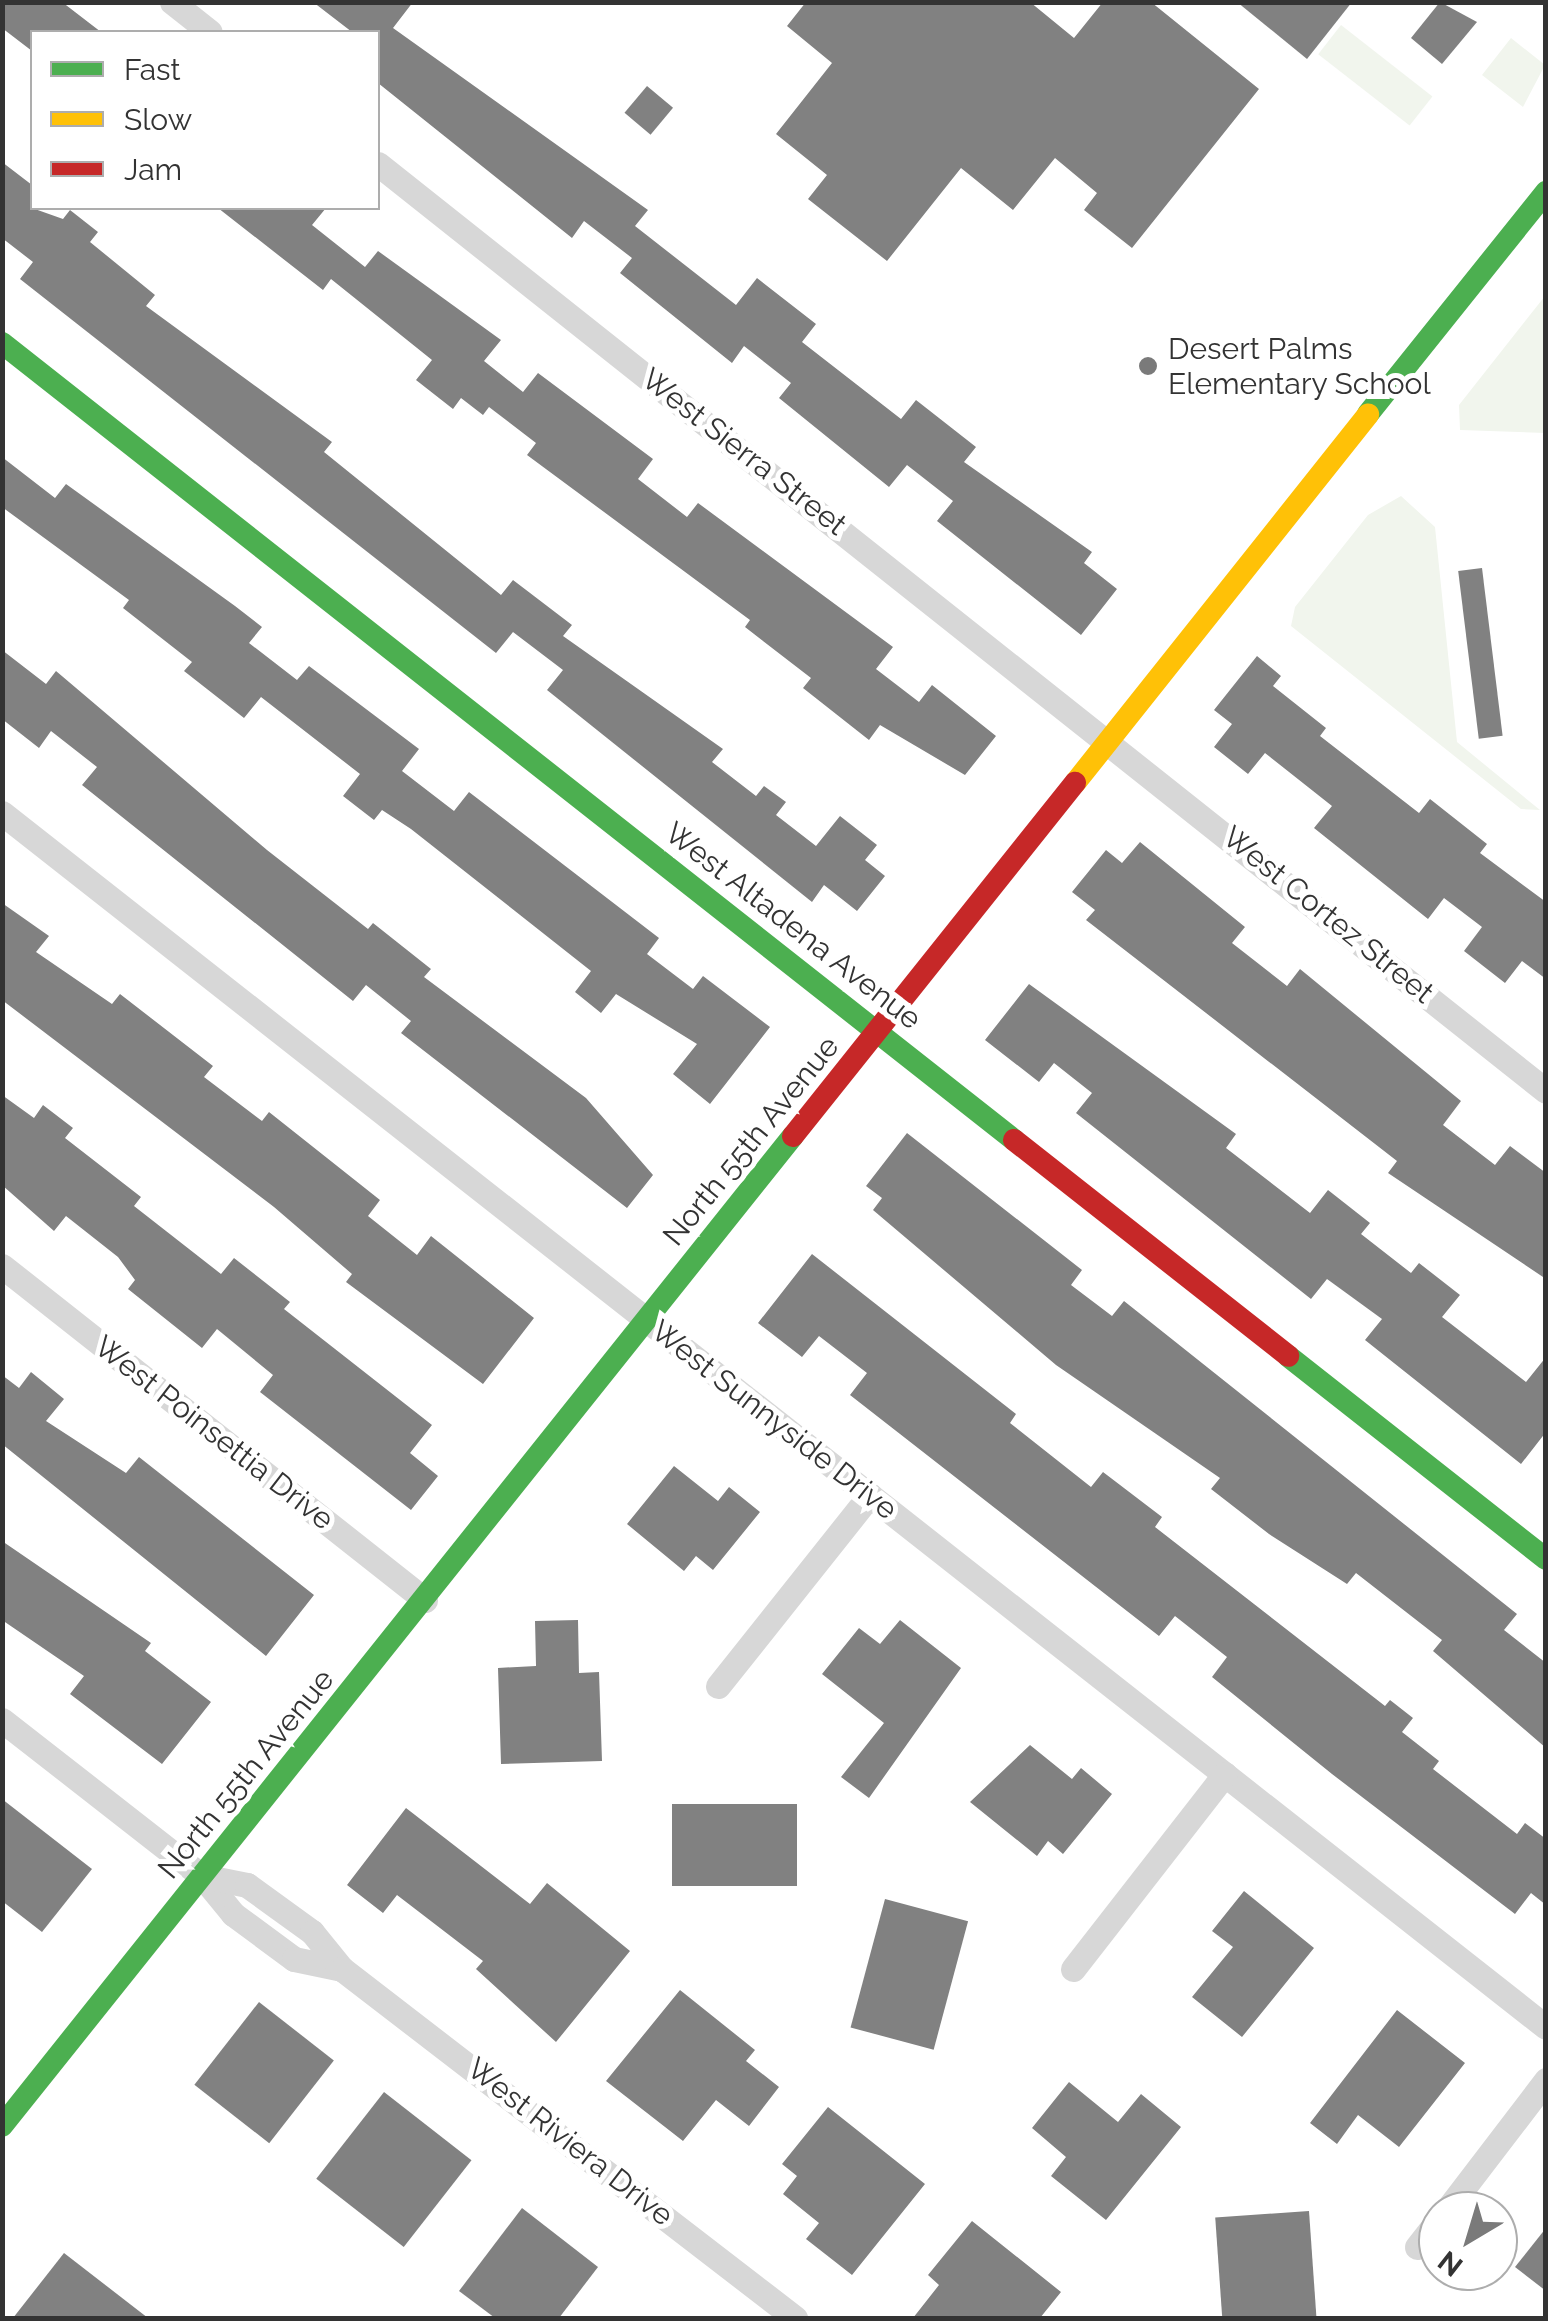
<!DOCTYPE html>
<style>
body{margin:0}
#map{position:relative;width:1548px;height:2321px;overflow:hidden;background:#fff;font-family:Raleway,sans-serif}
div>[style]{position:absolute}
.green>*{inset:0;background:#f1f5ed;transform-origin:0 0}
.building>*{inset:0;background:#818181;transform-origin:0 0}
.street>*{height:25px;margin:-12.5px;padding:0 12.5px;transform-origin:12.5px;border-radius:12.5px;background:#d7d7d7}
.fast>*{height:22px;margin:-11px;padding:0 11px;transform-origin:11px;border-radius:11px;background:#4caf50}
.slow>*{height:22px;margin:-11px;padding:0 11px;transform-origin:11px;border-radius:11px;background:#ffc107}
.jam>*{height:22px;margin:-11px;padding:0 11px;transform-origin:11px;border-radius:11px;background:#c62828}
.dots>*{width:28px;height:28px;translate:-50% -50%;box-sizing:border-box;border:5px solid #fff;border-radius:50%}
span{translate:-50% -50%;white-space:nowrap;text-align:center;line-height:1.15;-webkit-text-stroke:10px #fff;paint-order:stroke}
.poi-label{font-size:30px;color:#333}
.left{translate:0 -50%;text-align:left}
.street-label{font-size:30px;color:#333}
.frame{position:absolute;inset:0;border:5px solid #333;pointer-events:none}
.legend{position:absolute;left:30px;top:30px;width:350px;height:180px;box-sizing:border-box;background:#fff;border:2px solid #adadad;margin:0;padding:12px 18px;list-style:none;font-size:30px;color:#333}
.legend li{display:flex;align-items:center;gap:20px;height:50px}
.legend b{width:50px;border:2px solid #adadad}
.north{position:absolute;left:1418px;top:2191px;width:100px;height:100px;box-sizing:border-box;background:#fff;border:2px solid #adadad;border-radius:50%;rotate:218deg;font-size:28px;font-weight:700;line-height:40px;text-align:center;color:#333}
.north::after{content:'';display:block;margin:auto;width:35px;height:45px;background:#7a7a7a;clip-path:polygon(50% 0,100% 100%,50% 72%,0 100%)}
</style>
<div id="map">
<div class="green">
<div style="left:1341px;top:25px;width:116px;height:37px;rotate:38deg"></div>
<div style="clip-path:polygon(1511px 38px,1545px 65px,1523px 107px,1482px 75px)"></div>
<div style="clip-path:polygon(1545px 296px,1545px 433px,1460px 430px,1459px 405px)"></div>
<div style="clip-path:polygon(1401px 496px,1435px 527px,1457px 742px,1540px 810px,1521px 809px,1291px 626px,1295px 607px,1368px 515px)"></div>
</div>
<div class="building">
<div style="clip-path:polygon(2px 2px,62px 2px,101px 32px,32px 32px,32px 51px,2px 28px)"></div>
<div style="clip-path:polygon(313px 2px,413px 2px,393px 28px,648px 210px,635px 226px,736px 305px,757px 278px,816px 324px,802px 342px,901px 419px,916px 400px,976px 447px,964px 462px,1092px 552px,1084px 563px,1117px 589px,1081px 635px,937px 521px,953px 501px,907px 465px,889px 487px,779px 398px,791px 383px,744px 346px,732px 363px,620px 273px,632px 258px,584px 221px,572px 238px,378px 83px,378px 32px,352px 32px)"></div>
<div style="clip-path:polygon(806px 2px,1030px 2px,1074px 38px,1103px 2px,1151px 2px,1259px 89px,1132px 248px,1084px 210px,1097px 193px,1055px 158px,1013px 210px,961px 168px,887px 261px,808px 199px,827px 175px,776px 134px,832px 63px,787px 26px)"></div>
<div style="clip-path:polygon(1237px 2px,1352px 2px,1307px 59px)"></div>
<div style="clip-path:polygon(1440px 2px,1477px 22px,1442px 64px,1411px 38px)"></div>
<div style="left:647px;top:86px;width:34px;height:35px;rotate:40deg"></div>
<div style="clip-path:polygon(2px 162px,32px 185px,32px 208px,63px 219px,70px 210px,98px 232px,90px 242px,155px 295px,146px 306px,332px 442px,324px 452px,501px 595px,513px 580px,572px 625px,563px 636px,723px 749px,712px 762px,756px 796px,764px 786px,786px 802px,776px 815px,816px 846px,840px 816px,877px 845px,865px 860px,885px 876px,857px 911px,824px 885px,812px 902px,547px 690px,563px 670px,513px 632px,496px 653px,20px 279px,33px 262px,2px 238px)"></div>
<div style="clip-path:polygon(218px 208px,326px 208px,312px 225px,365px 267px,378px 251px,501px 340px,484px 361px,523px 392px,538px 373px,653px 459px,638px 479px,687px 517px,698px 503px,893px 647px,876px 669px,919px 702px,932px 685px,996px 736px,965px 775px,880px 725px,869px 740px,803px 688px,811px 678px,745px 627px,750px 620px,527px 455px,536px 443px,489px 407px,483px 415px,461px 398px,453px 409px,416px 380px,432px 360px,331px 279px,323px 290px)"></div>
<div style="clip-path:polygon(2px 457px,55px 498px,66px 484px,235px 606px,262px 627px,249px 643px,297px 680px,309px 666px,419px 749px,402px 771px,454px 811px,469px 792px,659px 938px,647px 954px,693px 989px,703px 976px,770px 1027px,710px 1104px,673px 1074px,697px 1044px,616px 994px,601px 1013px,575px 992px,591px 971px,411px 829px,382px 810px,374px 820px,343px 796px,360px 774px,261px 697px,244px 718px,184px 671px,192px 662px,123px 608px,129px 600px,2px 507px)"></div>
<div style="left:1482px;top:568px;width:169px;height:24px;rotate:83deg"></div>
<div style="clip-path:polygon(2px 650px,46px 684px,56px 671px,267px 850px,368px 929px,373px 923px,431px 969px,424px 977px,586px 1098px,653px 1175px,627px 1208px,401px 1033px,411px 1021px,366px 985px,353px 1001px,82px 785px,97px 767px,51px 731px,39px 748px,2px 719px)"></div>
<div style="clip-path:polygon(1257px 656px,1281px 676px,1273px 686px,1326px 728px,1320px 736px,1419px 813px,1430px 799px,1487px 844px,1480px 853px,1546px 902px,1546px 979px,1522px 961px,1505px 983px,1464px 951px,1482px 927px,1444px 898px,1428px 919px,1314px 828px,1332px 806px,1265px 753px,1248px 774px,1214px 747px,1232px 724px,1214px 710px)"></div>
<div style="clip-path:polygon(1140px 842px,1245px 927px,1232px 943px,1287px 986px,1300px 969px,1461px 1101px,1443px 1125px,1495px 1165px,1510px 1146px,1546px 1173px,1546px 1279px,1388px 1173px,1397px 1161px,1086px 920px,1095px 910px,1072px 892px,1106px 850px,1122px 863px)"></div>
<div style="clip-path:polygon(2px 903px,49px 936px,36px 952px,112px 1004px,120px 994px,213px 1066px,204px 1077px,262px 1121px,269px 1112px,380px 1200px,368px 1216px,417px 1255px,431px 1236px,534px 1318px,483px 1384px,346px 1282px,352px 1274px,274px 1207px,2px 1000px)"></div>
<div style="clip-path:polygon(1029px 984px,1236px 1134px,1226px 1148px,1310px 1213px,1328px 1190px,1370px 1223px,1361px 1234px,1411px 1273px,1419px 1263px,1460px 1295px,1442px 1317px,1526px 1382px,1546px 1357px,1546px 1432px,1521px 1464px,1365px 1340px,1382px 1319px,1327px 1279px,1311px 1299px,1076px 1113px,1092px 1093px,1054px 1063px,1039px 1082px,985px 1040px)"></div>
<div style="clip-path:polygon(2px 1095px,34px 1118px,43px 1105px,73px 1128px,65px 1138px,141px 1197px,134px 1206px,221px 1274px,234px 1258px,290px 1302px,284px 1309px,432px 1425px,410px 1453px,438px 1476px,411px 1510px,260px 1392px,273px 1375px,217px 1329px,202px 1348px,128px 1289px,135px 1280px,118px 1257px,66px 1216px,54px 1231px,2px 1185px)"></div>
<div style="clip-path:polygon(907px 1133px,1082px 1270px,1071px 1285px,1112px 1316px,1124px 1301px,1517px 1614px,1504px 1630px,1546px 1663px,1546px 1748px,1433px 1651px,1442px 1640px,1356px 1573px,1347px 1584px,1269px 1534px,1211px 1489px,1220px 1478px,1056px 1365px,873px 1210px,882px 1198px,866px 1186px)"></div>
<div style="clip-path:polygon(812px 1254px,1016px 1414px,1010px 1423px,1091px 1487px,1103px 1472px,1162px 1517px,1155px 1527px,1385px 1706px,1390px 1700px,1413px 1718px,1402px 1732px,1439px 1761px,1433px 1769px,1517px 1834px,1525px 1823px,1546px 1839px,1546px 1905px,1531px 1893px,1515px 1914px,1332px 1774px,1212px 1677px,1227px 1657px,1175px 1616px,1159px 1636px,850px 1395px,867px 1373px,819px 1336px,802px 1357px,758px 1323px)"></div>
<div style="clip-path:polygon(31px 1372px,64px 1399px,46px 1421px,126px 1473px,139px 1457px,314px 1595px,266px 1656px,2px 1444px,2px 1375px,19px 1388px)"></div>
<div style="clip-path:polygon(674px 1466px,718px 1501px,729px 1487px,760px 1512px,713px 1570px,696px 1556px,684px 1571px,627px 1524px)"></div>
<div style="clip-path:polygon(2px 1541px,151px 1643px,145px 1651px,211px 1702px,162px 1764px,70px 1694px,84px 1676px,2px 1620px)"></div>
<div style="clip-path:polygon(578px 1620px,579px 1673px,599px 1672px,602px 1761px,501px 1764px,498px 1668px,536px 1666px,535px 1621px)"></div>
<div style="clip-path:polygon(900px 1620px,961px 1668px,869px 1798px,841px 1777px,884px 1723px,822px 1674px,859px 1628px,880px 1644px)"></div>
<div style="clip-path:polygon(1030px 1745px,1072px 1779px,1081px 1768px,1112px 1794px,1063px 1854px,1048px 1841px,1037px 1856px,970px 1802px)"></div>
<div style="clip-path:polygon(2px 1799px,92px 1869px,42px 1932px,2px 1901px)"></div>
<div style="left:672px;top:1804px;width:125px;height:82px"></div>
<div style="clip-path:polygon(406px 1808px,530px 1904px,547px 1883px,630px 1951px,556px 2042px,476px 1969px,483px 1961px,397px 1895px,383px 1913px,347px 1885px)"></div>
<div style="clip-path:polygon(1244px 1891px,1314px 1948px,1242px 2037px,1192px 1997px,1233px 1947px,1212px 1931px)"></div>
<div style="left:885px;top:1899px;width:86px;height:133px;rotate:15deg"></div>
<div style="clip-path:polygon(680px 1990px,755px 2050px,746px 2061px,779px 2087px,749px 2126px,716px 2100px,683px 2141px,606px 2081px)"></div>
<div style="left:259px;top:2002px;width:95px;height:105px;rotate:38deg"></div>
<div style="clip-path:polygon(1397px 2010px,1465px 2063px,1399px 2147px,1358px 2115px,1337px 2144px,1310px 2123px)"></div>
<div style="clip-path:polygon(1069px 2082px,1118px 2122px,1141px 2094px,1181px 2127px,1106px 2220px,1051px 2176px,1066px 2157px,1032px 2128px)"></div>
<div style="left:384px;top:2092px;width:111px;height:110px;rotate:38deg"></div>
<div style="clip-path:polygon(828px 2107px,925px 2184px,852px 2275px,806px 2239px,819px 2223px,783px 2194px,797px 2176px,782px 2164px)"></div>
<div style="clip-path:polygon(522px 2208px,598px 2267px,559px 2318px,495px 2318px,459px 2291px)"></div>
<div style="left:1309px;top:2211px;width:107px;height:94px;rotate:86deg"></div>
<div style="clip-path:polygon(972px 2221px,1061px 2292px,1040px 2318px,913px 2318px,939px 2285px,928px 2275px)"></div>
<div style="clip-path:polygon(1546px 2228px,1546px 2291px,1515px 2267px)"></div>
<div style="clip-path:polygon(64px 2253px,148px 2318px,13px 2318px)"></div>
</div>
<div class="street">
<div style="left:172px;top:2px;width:48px;rotate:38.3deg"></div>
<div style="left:378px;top:164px;width:1491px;rotate:38.44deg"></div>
<div style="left:2px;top:813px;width:1964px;rotate:38.18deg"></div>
<div style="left:2px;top:1266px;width:539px;rotate:38.29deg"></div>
<div style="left:718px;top:1686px;width:244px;rotate:-51.5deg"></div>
<div style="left:2px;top:1720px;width:254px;rotate:38deg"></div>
<div style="left:202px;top:1876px;width:49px;rotate:50.8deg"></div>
<div style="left:233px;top:1914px;width:76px;rotate:36.4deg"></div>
<div style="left:294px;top:1959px;width:49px;rotate:11.8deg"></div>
<div style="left:202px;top:1876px;width:46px;rotate:11.3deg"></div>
<div style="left:247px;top:1885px;width:80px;rotate:35.9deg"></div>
<div style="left:312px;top:1932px;width:48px;rotate:51deg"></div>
<div style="left:342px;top:1969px;width:572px;rotate:37.61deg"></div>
<div style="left:1073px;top:1969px;width:247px;rotate:-52.1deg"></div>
<div style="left:1446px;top:2211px;width:165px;rotate:-52.6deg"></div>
<div style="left:1417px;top:2247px;width:34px;rotate:-52deg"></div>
</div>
<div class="fast">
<div style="left:2px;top:343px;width:1288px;rotate:38.22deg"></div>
<div style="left:1368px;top:414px;width:285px;rotate:-51.3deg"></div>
<div style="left:1288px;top:1356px;width:328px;rotate:38.2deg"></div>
<div style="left:2px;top:2126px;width:1267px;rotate:-51.38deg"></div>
</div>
<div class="slow">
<div style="left:1075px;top:783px;width:471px;rotate:-51.5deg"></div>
</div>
<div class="jam">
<div style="left:793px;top:1136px;width:452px;rotate:-51.4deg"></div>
<div style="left:1014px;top:1140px;width:349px;rotate:38.2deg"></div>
</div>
<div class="dots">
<div style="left:1148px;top:366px;background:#7a7a7a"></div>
</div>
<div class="poi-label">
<span class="left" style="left:1168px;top:366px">Desert Palms<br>Elementary School</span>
</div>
<div class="street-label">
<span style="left:744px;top:452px;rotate:38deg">West Sierra Street</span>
<span style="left:1328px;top:915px;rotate:39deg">West Cortez Street</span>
<span style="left:793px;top:926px;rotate:38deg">West Altadena Avenue</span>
<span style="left:751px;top:1141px;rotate:-51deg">North 55th Avenue</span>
<span style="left:774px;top:1420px;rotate:38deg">West Sunnyside Drive</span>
<span style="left:214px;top:1433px;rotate:38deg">West Poinsettia Drive</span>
<span style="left:246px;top:1774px;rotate:-51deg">North 55th Avenue</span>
<span style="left:570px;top:2142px;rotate:38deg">West Riviera Drive</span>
</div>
<div class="frame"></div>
<ul class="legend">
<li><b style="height:12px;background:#4caf50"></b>Fast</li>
<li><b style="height:12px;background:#ffc107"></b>Slow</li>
<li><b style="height:12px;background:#c62828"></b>Jam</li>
</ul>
<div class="north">N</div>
</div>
